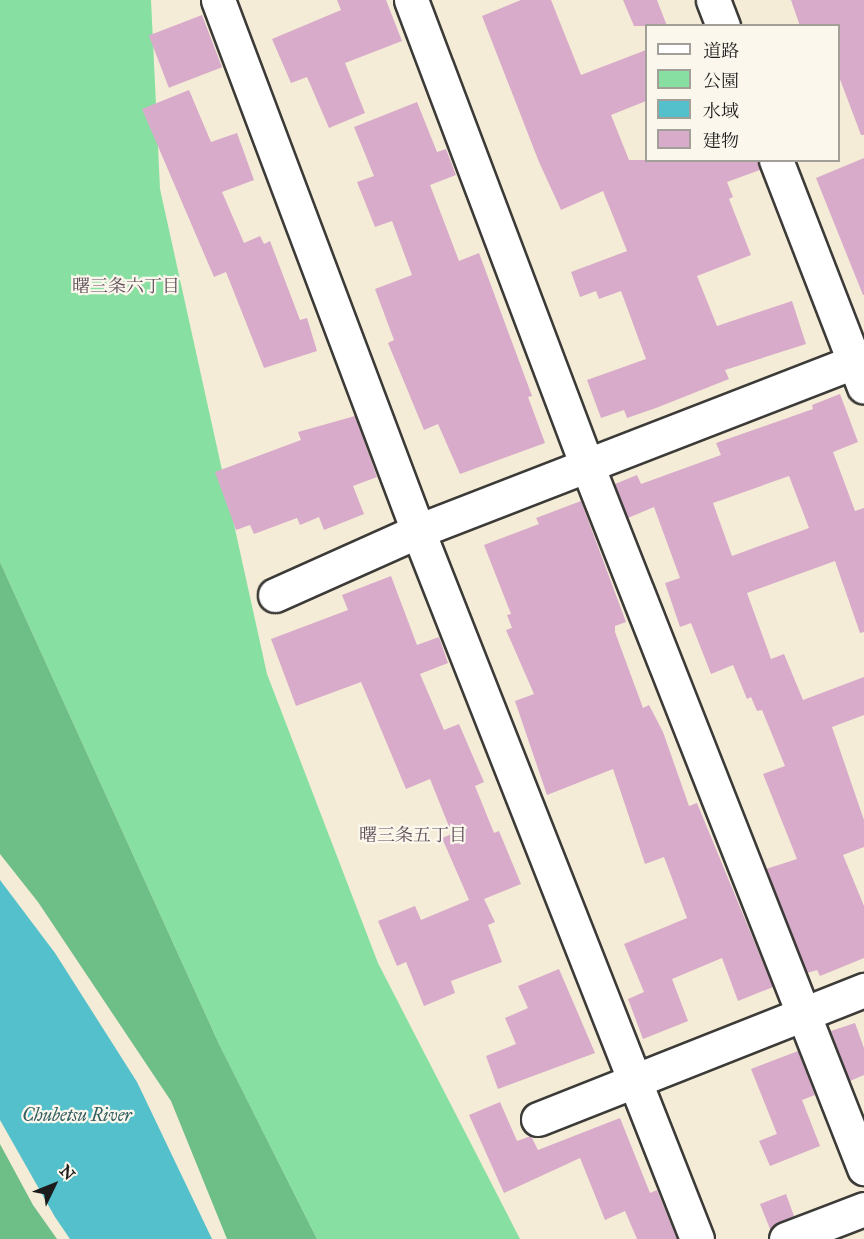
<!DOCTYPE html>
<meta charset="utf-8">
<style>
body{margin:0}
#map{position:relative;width:864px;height:1239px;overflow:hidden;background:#f4ecd6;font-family:"IM FELL Great Primer","Noto Serif JP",serif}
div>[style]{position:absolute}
.green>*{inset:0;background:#88dfa2}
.forest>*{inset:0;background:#6ebe88}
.water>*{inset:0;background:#53c0cc}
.building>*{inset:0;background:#d8abca;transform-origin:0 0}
.roads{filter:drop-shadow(2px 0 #3c3b38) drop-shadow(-2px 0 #3c3b38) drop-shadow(0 2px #3c3b38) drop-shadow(0 -2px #3c3b38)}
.street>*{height:33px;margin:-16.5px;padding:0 16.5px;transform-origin:16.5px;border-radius:16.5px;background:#fff}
span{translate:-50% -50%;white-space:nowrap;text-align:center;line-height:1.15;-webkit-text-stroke:4.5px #fbf7ec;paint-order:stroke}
.neighbourhood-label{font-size:18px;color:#5e4e59}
.water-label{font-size:18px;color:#325e62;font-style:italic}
.legend{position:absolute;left:645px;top:24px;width:195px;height:138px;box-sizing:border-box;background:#fbf7ec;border:2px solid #a29f99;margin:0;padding:8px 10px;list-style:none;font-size:18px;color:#1c1c1c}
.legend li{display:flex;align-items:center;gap:12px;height:30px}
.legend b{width:30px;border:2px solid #a29f99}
.north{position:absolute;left:24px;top:1155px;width:60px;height:60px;-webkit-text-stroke:4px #fbf7ec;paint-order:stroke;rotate:47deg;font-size:16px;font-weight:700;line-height:24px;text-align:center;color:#1c1c1c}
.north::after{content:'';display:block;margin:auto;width:21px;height:27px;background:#1c1c1c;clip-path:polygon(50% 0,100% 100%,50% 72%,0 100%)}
</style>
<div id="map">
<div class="green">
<div style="clip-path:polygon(0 0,151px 0,160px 189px,267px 674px,378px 963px,520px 1239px,317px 1239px,219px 1044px,0 562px)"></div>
</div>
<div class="forest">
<div style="clip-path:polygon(0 562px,219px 1044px,317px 1239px,227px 1239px,171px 1101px,38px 902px,0 854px)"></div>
<div style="clip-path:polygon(0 1144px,33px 1205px,57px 1239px,0 1239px)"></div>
</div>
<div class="water">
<div style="clip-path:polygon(0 880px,55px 953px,137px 1082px,212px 1239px,70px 1239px,55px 1217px,0 1120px)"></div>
</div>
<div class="building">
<div style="clip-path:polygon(337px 0,386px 0,402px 41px,345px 63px,365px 113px,329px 128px,307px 77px,291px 83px,272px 39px,341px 10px)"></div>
<div style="clip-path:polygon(521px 0,551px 0,581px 75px,646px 50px,646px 101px,611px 115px,629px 160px,758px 160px,760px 170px,727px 182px,733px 197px,729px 199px,751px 255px,697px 276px,717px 326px,792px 301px,806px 344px,725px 370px,729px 379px,656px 408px,627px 418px,624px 410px,601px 418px,587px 380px,646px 359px,621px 291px,599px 299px,596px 291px,580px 297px,571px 272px,627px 251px,603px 191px,561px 210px,539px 162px,482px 16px)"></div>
<div style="clip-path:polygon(623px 0,657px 0,667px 26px,634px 26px)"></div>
<div style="clip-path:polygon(791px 0,864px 0,864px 135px,861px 135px,838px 74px,838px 26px,800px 26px)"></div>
<div style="left:202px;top:15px;width:56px;height:57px;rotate:69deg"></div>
<div style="clip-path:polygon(189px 90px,211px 142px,237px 133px,254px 180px,222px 192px,244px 243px,260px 236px,264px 244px,270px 241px,300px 320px,307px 318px,317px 351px,264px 368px,226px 272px,214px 277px,142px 109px)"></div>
<div style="clip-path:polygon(417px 102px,437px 152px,446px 149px,456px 175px,430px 185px,459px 261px,479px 253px,532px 396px,528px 397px,545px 443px,460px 474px,438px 424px,424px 430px,388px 343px,394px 340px,375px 289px,412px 275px,392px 221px,375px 227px,357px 182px,374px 176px,354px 127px)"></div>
<div style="clip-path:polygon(864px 158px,864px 295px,863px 295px,816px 178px)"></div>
<div style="clip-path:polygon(evenodd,840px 394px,858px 442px,833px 452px,855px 511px,864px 508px,864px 632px,860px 633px,835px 561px,747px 593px,771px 659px,784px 654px,803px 700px,864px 677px,864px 715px,832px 727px,864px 820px,864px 847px,843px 855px,864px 906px,864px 958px,820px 976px,817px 970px,807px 973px,766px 869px,797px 859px,763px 774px,785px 766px,762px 710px,757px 711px,751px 697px,747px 699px,733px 665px,711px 674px,691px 623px,680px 627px,665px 583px,680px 578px,654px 507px,628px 518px,615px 484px,637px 475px,641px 484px,721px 455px,716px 443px,813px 409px,812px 405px,840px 394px,789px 476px,809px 528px,732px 556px,713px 503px,789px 476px)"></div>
<div style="clip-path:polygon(355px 416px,377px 477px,353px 486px,364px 514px,324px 530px,319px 517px,300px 525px,297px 518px,254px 534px,250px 525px,236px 530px,215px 472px,301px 440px,298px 432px)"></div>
<div style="clip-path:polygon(581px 501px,626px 622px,615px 626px,615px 632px,643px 708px,649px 705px,663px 732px,689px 806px,697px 803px,773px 987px,738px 1001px,722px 958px,672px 979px,688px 1021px,643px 1039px,628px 999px,644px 992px,624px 944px,687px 918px,664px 857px,645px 864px,613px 769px,547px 795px,515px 701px,534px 694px,506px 630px,512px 628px,507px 615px,511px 614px,484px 545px,539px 524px,536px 518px)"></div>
<div style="clip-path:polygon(391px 576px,417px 645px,439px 637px,448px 663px,420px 674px,444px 730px,459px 724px,484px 782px,475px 786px,494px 833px,499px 831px,521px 884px,484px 899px,495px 922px,488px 925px,502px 962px,451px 981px,455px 993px,424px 1006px,406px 962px,397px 966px,378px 921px,415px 906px,421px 920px,469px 900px,442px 838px,452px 834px,430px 779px,406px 789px,361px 682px,296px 706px,271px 639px,348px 610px,342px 595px)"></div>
<div style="clip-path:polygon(559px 969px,595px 1053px,498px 1089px,486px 1056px,516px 1044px,505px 1018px,528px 1008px,518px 986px)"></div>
<div style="clip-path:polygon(855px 1023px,864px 1048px,864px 1075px,850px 1081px,831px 1031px)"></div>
<div style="clip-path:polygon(798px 1051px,815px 1095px,802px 1100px,820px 1146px,770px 1166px,759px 1141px,777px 1134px,751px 1069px)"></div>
<div style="clip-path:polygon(500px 1102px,517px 1141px,531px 1136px,538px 1150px,620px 1118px,650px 1193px,657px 1190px,677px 1239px,637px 1239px,625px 1211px,605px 1220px,580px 1158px,504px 1193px,469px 1115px)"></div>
<div style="clip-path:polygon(786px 1194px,794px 1216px,770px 1229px,760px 1204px)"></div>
</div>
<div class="roads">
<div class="street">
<div style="left:218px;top:0;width:567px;rotate:69.36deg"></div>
<div style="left:418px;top:531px;width:761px;rotate:68.49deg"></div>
<div style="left:411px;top:0;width:497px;rotate:69.3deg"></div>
<div style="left:587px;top:465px;width:756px;rotate:68.49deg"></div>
<div style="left:713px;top:0;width:28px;rotate:69deg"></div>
<div style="left:776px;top:160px;width:243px;rotate:68.8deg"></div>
<div style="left:275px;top:595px;width:157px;rotate:-24.1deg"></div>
<div style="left:418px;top:531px;width:478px;rotate:-21.2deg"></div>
<div style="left:538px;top:1119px;width:351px;rotate:-21.6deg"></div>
<div style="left:786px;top:1239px;width:84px;rotate:-21deg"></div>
</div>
</div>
<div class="neighbourhood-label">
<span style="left:126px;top:286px">曙三条六丁目</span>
<span style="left:413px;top:835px">曙三条五丁目</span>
</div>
<div class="water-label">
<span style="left:77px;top:1115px">Chubetsu River</span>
</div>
<ul class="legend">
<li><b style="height:8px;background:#fff"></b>道路</li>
<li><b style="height:16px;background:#88dfa2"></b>公園</li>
<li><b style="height:16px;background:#53c0cc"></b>水域</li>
<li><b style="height:16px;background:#d8abca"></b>建物</li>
</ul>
<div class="north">N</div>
</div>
